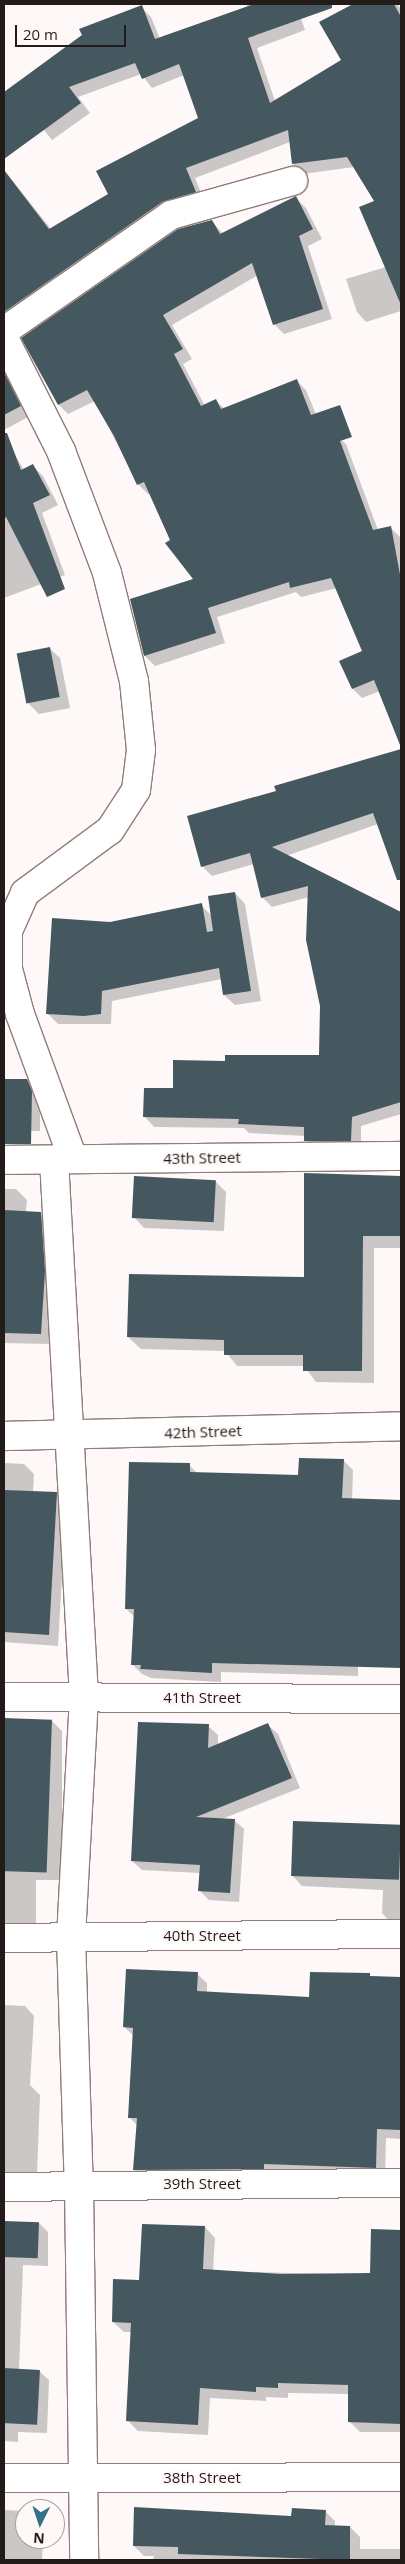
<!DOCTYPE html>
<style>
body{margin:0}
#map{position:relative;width:405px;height:2564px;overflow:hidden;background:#fef9f8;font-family:"Open Sans",sans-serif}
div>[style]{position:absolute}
.shadow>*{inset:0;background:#0003}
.building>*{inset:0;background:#455860;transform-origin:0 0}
.roads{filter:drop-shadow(1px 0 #917c78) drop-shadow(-1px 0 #917c78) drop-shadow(0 1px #917c78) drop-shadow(0 -1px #917c78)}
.minor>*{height:28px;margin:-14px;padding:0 14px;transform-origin:14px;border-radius:14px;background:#fff}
span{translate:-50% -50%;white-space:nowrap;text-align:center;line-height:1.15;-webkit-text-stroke:5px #fef9f8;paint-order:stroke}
.street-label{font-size:15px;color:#231b19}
.frame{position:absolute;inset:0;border:5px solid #231b19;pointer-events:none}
.north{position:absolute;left:15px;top:2499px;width:50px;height:50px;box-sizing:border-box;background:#fef9f8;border:1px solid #a6a09f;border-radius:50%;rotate:184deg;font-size:14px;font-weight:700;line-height:20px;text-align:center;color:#231b19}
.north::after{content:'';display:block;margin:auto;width:18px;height:22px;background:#356f88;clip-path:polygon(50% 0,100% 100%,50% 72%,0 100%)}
.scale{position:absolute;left:15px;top:25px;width:111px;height:22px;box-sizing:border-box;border:2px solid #231b19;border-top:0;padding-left:6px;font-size:15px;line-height:18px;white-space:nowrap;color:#231b19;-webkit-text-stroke:4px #fef9f8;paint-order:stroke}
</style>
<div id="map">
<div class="shadow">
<div style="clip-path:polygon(246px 4px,296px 4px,305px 30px,257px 48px,275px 101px,342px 60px,321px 22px,355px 4px,398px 4px,401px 10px,401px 311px,366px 322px,357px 312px,346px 279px,386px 267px,376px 202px,354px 167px,303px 174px,293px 164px,290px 142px,195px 178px,205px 202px,16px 320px,4px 307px,4px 170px,51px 229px,110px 194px,200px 119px,184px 75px,152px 88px,141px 74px,78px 97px,90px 113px,52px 140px,11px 89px,141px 7px,151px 17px,160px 39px,248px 7px)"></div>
<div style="clip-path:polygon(296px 198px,306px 208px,322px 239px,308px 246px,332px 319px,284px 334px,274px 324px,258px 275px,172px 325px,192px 359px,183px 364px,205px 406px,216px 401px,225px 409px,296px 380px,306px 390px,319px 422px,346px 444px,378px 530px,391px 528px,400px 537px,401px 744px,380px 691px,362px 698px,353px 689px,364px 652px,337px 588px,301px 597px,296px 592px,217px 617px,225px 643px,155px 666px,145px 656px,131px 600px,195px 579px,172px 540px,151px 493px,148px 494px,138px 484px,95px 401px,68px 414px,59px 405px,212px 221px,223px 234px)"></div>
<div style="clip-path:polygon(6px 379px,16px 388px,30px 416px,4px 430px)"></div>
<div style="clip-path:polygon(4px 437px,24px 470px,33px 466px,43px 476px,58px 505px,42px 513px,65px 575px,4px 598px)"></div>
<div style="clip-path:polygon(49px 648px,60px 658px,70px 708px,39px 714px,28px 703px)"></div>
<div style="clip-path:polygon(401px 750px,401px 877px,391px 840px,378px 824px,286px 856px,401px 913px,401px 1114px,361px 1126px,361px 1150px,315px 1151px,306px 1141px,306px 1136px,249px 1133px,244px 1128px,154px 1127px,145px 1117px,174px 1089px,227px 1062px,320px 1057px,321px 1006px,309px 897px,272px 907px,262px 897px,254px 864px,212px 876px,202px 866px,278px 792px,276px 787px)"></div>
<div style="clip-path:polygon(235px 893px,245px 904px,261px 1001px,235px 1005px,224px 995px,222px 979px,112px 1001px,111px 1024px,58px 1024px,47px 1013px,110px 923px,201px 905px,212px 916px)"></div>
<div style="clip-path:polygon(4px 1080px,27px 1080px,36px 1090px,40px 1102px,40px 1131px,4px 1131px)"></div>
<div style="clip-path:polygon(305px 1174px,401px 1177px,401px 1248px,374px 1248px,374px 1383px,316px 1382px,304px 1366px,237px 1366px,225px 1351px,141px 1349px,128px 1337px,305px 1278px)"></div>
<div style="clip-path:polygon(215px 1181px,226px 1192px,224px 1231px,144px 1228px,134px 1217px)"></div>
<div style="clip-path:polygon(4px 1189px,16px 1189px,27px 1200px,26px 1212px,41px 1213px,51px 1223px,51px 1344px,4px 1343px)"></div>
<div style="clip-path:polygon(343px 1460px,353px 1470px,352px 1499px,401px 1501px,401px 1660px,358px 1660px,358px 1676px,221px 1672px,221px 1682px,151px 1678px,142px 1674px,132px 1664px,135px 1617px,126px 1609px,189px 1465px,198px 1474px,300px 1477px)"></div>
<div style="clip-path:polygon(4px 1463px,24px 1464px,34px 1474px,33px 1492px,56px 1493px,66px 1503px,58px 1646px,4px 1642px)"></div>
<div style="clip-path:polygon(4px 1720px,52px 1721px,62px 1731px,62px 1880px,36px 1880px,36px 1931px,4px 1931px)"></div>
<div style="clip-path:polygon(268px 1725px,278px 1734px,300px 1788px,222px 1819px,234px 1820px,244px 1829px,239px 1902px,209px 1900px,199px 1890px,200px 1873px,142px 1870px,132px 1861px,208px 1726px,218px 1735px,218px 1745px)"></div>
<div style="clip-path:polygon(294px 1822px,401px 1827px,401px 1924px,392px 1924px,382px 1913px,383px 1890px,302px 1886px,292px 1875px)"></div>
<div style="clip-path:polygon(311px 1973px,401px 1978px,401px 2139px,386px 2138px,385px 2177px,144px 2179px,134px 2170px,137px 2125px,129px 2117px,134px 2036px,124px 2027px,197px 1974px,207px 1983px,207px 1993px,311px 1998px)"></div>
<div style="clip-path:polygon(4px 2005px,25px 2006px,34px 2016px,30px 2085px,40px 2095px,37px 2175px,4px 2174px)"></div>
<div style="clip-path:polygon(4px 2222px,39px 2223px,48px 2232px,48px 2266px,23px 2265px,19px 2370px,39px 2371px,49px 2380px,47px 2433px,18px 2432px,18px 2442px,4px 2441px)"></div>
<div style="clip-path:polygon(205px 2227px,215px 2238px,213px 2271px,371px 2275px,372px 2230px,401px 2231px,401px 2432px,360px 2432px,349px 2421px,349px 2394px,288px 2393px,288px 2398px,266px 2397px,266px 2401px,210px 2398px,208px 2435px,138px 2431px,127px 2420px,132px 2332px,124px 2332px,113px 2322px,140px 2281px)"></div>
<div style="clip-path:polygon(4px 2510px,25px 2511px,25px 2539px,43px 2539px,42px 2560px,4px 2560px)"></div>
<div style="clip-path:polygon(325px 2511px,335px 2521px,335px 2526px,350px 2527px,360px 2537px,360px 2549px,401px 2549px,401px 2560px,153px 2560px,154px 2556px,144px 2556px,134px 2546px)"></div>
</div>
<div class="building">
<div style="clip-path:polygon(254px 4px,332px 4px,332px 8px,248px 38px,270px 103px,341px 60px,319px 22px,353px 4px,394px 4px,401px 17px,401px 305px,359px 207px,374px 201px,347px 157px,292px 164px,288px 130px,186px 168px,196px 192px,162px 202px,4px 312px,4px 170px,49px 229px,108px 194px,96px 171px,198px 118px,179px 64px,142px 79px,135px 63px,69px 87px,81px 103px,4px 159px,4px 92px,82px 35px,79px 29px,142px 5px,155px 39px)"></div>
<div style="clip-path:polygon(296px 196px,313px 229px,299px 236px,323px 309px,273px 325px,252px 263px,163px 315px,183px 349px,174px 354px,201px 406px,216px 399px,221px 409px,297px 379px,311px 415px,340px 405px,352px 437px,340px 441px,373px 530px,391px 526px,401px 580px,400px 745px,374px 680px,352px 689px,339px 661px,362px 651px,331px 578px,290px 588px,289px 582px,208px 608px,216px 633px,144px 656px,130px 599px,193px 579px,165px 543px,170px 540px,144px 482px,137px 485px,114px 436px,87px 390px,58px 405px,21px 338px,178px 229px,212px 220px,220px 234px)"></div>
<div style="clip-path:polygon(4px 372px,21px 406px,4px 415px)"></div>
<div style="clip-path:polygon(4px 433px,7px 433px,21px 470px,33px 464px,50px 495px,33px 503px,65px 589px,47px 597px,6px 517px,4px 519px)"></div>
<div style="left:50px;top:647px;width:51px;height:34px;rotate:79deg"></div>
<div style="clip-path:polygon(401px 749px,401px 880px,397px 880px,373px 813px,272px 847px,401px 912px,401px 1102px,352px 1117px,351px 1141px,304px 1141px,304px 1127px,238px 1124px,239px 1119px,143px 1117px,144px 1088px,173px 1088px,173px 1060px,225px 1061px,225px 1055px,319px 1055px,320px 1006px,306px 940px,308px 886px,261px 898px,250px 853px,201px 867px,187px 816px,276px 791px,274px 786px)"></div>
<div style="clip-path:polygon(235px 892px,251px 991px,223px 995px,219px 968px,102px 991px,101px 1014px,84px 1016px,46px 1014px,52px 918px,110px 922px,202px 903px,207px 932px,213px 931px,208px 896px)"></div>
<div style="clip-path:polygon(4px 1079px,27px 1079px,32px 1091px,31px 1144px,4px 1144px)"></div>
<div style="clip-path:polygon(304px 1173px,401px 1176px,401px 1236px,363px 1236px,362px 1371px,303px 1371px,303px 1355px,224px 1355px,224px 1340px,127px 1337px,129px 1274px,304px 1277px)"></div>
<div style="left:134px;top:1176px;width:82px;height:42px;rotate:3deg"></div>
<div style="clip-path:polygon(4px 1210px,41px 1212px,45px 1271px,41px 1334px,4px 1333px)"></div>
<div style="clip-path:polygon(299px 1458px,344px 1459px,342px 1498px,401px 1500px,401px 1668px,212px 1663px,212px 1673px,140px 1669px,141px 1665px,131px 1665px,134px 1609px,125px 1609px,129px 1462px,190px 1463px,190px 1472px,298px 1475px)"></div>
<div style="clip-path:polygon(4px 1490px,57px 1492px,49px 1635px,4px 1632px)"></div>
<div style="left:4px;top:1718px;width:48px;height:153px;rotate:2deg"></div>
<div style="clip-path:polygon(138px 1722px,209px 1724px,208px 1748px,268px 1723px,292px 1778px,196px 1817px,235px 1819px,230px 1893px,198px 1891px,200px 1865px,131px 1861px)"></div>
<div style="left:293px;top:1821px;width:108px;height:55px;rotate:2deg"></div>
<div style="clip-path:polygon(126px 1969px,198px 1972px,197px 1991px,309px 1997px,310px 1972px,370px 1973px,370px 1976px,401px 1977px,401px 2130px,377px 2129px,376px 2168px,264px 2164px,264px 2169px,133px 2170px,137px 2118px,128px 2118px,133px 2028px,123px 2027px)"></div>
<div style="left:4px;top:2221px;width:35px;height:36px;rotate:2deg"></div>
<div style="clip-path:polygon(142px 2224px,205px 2226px,203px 2269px,280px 2274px,370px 2273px,371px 2229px,401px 2230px,401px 2424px,348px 2422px,348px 2385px,278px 2383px,278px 2388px,256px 2387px,256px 2392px,200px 2388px,198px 2425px,126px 2421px,131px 2323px,112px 2322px,113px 2279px,139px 2280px)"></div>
<div style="left:4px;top:2368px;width:36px;height:55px;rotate:3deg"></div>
<div style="clip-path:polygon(134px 2507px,291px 2516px,292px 2508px,326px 2510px,325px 2525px,350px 2526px,350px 2560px,178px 2554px,178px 2547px,133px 2546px)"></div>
</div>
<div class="roads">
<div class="minor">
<div style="left:4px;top:331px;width:203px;rotate:-34.8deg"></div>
<div style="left:171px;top:215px;width:127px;rotate:-15.6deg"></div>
<div style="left:4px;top:338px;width:127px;rotate:63.2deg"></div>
<div style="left:61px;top:451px;width:130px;rotate:69.3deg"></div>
<div style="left:107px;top:573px;width:111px;rotate:76deg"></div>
<div style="left:134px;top:681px;width:69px;rotate:84.2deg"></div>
<div style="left:141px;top:750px;width:40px;rotate:97.1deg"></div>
<div style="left:136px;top:790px;width:48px;rotate:123deg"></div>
<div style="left:110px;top:830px;width:106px;rotate:143.5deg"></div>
<div style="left:25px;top:893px;width:42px;rotate:114.1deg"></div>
<div style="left:8px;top:931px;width:38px;rotate:90deg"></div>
<div style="left:8px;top:969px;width:47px;rotate:75.1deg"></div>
<div style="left:20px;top:1014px;width:154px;rotate:69.9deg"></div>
<div style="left:4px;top:1160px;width:397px;rotate:-0.6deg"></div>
<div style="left:54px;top:1160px;width:538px;rotate:86.8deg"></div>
<div style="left:84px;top:1697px;width:240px;rotate:93.1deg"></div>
<div style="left:71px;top:1937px;width:248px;rotate:88.2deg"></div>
<div style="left:79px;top:2185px;width:375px;rotate:89.2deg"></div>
<div style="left:4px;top:1436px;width:397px;rotate:-1.4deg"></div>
<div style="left:4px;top:1697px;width:397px;rotate:0.3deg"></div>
<div style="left:4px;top:1938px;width:397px;rotate:-0.6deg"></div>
<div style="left:4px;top:2187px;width:397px;rotate:-0.6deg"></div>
<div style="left:4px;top:2478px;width:397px;rotate:-0.1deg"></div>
</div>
</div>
<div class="street-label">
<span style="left:202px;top:1158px;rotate:-1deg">43th Street</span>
<span style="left:203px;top:1432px;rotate:-2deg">42th Street</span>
<span style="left:202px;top:1698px">41th Street</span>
<span style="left:202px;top:1936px">40th Street</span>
<span style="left:202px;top:2184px">39th Street</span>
<span style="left:202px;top:2478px">38th Street</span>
</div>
<div class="frame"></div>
<div class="north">N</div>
<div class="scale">20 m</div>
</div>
